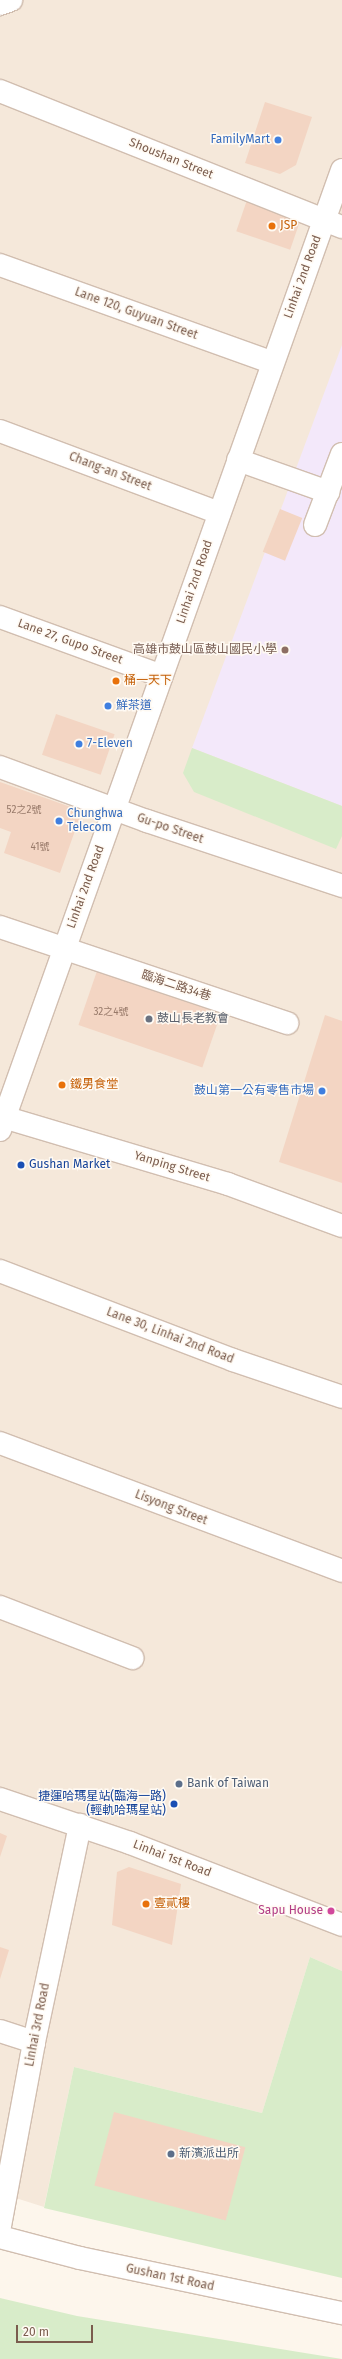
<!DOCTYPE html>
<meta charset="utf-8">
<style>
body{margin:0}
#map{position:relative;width:342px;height:2359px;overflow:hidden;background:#fdf6ec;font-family:"Fira Sans","Noto Sans TC",sans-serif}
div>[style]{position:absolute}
.residential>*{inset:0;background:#f5e8da}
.education>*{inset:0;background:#f3e8fa}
.green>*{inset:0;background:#d8ecc9}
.building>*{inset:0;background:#f3d5c3;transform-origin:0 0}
.roads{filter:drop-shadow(1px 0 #d1beb0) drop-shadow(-1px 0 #d1beb0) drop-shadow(0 1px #d1beb0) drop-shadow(0 -1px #d1beb0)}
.minor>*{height:22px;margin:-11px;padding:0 11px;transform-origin:11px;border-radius:11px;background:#fff}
.dots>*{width:11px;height:11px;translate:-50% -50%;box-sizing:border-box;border:2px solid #fffaf3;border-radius:50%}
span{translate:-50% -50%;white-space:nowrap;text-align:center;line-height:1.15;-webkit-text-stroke:3px #fffaf3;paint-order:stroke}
.number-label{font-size:10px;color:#987a6a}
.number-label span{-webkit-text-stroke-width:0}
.shop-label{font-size:12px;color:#366cbe}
.right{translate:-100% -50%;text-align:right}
.left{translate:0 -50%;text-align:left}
.street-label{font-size:12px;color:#7a5c4d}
.food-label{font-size:12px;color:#c56008}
.education-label{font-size:12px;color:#785e54}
.worship-label{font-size:12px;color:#5b616d}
.transit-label{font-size:12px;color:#164399}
.service-label{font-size:12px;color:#4e5e75}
.hotel-label{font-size:12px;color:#b23c85}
.scale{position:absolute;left:16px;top:2325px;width:77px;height:18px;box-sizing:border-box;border:2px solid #7a5c4d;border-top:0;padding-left:5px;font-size:12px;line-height:14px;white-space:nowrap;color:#7a5c4d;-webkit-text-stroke:3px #fffaf3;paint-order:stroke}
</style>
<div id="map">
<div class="residential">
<div style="clip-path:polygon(0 0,342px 0,342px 1971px,310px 1957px,262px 2113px,74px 2067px,44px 2207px,0 2193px)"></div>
</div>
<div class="education">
<div style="clip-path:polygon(342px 345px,342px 806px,192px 748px)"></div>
</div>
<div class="green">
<div style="clip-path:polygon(192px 748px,342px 806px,342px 836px,336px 849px,194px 792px,183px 773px)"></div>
<div style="clip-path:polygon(310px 1957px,342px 1971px,342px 2278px,44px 2208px,74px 2067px,262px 2113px)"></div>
<div style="clip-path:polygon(0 2298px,77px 2316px,342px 2359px,0 2359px)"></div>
</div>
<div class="building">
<div style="clip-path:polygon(265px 102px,312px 117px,296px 165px,280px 174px,245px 163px)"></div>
<div style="left:247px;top:200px;width:57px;height:33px;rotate:19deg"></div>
<div style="left:280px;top:509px;width:24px;height:46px;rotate:22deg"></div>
<div style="left:56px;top:714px;width:62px;height:43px;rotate:19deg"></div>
<div style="clip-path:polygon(0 782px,82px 811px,60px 873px,4px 853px,11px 832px,0 828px)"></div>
<div style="left:97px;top:971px;width:131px;height:57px;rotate:19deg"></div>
<div style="clip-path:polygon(325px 1015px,342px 1021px,342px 1183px,279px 1162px)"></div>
<div style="clip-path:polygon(0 1833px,7px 1836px,0 1857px)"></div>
<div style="clip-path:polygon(129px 1867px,181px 1884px,172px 1945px,112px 1925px,117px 1872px)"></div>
<div style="clip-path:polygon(0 1947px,9px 1950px,0 1979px)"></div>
<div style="left:114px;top:2112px;width:136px;height:76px;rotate:15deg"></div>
</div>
<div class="roads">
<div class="minor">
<div style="left:0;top:4px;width:12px;rotate:-20deg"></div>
<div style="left:0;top:91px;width:368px;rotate:21.7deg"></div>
<div style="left:0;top:265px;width:288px;rotate:19.7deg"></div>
<div style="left:0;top:431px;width:234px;rotate:20.5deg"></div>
<div style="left:238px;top:460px;width:96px;rotate:19.6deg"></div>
<div style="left:315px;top:525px;width:76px;rotate:-69.2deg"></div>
<div style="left:0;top:617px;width:172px;rotate:20deg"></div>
<div style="left:0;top:767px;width:157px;rotate:20.2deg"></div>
<div style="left:147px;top:821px;width:206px;rotate:18.4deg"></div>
<div style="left:0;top:927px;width:303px;rotate:18.5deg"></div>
<div style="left:0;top:1116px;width:238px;rotate:16.6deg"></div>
<div style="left:228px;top:1184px;width:121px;rotate:20.2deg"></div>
<div style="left:0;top:1130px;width:1019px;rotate:-70.39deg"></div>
<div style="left:0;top:1271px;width:249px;rotate:20.9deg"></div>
<div style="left:233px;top:1360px;width:115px;rotate:18.7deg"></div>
<div style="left:0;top:1443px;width:365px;rotate:20.5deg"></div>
<div style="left:0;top:1607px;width:142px;rotate:21.1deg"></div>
<div style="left:0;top:1799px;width:137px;rotate:18.7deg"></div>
<div style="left:130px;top:1843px;width:227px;rotate:21.1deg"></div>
<div style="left:0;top:2031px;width:36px;rotate:18deg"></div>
<div style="left:0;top:2226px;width:187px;rotate:-79.5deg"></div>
<div style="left:34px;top:2042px;width:222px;rotate:-78deg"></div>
<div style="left:0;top:2237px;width:83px;rotate:14.7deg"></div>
<div style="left:80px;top:2258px;width:268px;rotate:11.9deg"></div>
</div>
</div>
<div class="dots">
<div style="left:278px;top:140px;background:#3f7fe0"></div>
<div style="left:272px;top:226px;background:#e8710a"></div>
<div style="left:285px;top:650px;background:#8d6e63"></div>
<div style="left:116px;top:681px;background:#e8710a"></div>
<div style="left:108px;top:706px;background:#3f7fe0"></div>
<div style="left:79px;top:744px;background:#3f7fe0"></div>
<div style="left:59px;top:821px;background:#3f7fe0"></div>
<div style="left:149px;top:1019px;background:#6b7280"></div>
<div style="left:62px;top:1085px;background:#e8710a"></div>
<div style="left:322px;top:1091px;background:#3f7fe0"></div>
<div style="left:21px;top:1165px;background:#1a4fb4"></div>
<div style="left:179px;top:1784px;background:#5c6f8a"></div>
<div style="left:174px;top:1804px;background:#1a4fb4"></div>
<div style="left:146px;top:1904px;background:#e8710a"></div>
<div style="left:331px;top:1911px;background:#d1479c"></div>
<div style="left:171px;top:2154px;background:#5c6f8a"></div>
</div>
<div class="number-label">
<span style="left:24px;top:811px">52之2號</span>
<span style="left:40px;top:848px">41號</span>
<span style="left:111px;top:1013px">32之4號</span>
</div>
<div class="shop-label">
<span class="right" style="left:270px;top:140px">FamilyMart</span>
<span class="left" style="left:116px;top:706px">鮮茶道</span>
<span class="left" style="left:87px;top:744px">7-Eleven</span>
<span class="left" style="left:67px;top:821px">Chunghwa<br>Telecom</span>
<span class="right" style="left:314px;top:1091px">鼓山第一公有零售市場</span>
</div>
<div class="street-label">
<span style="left:171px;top:159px;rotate:22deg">Shoushan Street</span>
<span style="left:303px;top:277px;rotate:-70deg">Linhai 2nd Road</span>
<span style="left:136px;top:314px;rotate:20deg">Lane 120, Guyuan Street</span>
<span style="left:110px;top:472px;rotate:21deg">Chang-an Street</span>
<span style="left:195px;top:582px;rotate:-71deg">Linhai 2nd Road</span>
<span style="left:70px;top:642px;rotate:20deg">Lane 27, Gupo Street</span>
<span style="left:170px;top:829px;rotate:19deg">Gu-po Street</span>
<span style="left:86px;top:887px;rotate:-70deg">Linhai 2nd Road</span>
<span style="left:176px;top:986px;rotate:18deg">臨海二路34巷</span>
<span style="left:172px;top:1167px;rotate:17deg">Yanping Street</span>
<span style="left:170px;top:1336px;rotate:21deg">Lane 30, Linhai 2nd Road</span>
<span style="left:171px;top:1508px;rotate:21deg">Lisyong Street</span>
<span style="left:172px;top:1859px;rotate:21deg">Linhai 1st Road</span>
<span style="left:38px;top:2025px;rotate:-79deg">Linhai 3rd Road</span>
<span style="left:170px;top:2278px;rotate:12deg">Gushan 1st Road</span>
</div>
<div class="food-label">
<span class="left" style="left:280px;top:226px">JSP</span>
<span class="left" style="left:124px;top:681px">桶一天下</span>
<span class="left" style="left:70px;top:1085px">鐵男食堂</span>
<span class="left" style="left:154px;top:1904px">壹貳樓</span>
</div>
<div class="education-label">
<span class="right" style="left:277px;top:650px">高雄市鼓山區鼓山國民小學</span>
</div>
<div class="worship-label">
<span class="left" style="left:157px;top:1019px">鼓山長老教會</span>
</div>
<div class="transit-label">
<span class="left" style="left:29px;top:1165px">Gushan Market</span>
<span class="right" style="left:166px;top:1804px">捷運哈瑪星站(臨海一路)<br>(輕軌哈瑪星站)</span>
</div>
<div class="service-label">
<span class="left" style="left:187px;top:1784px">Bank of Taiwan</span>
<span class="left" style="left:179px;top:2154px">新濱派出所</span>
</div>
<div class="hotel-label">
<span class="right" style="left:323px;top:1911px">Sapu House</span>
</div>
<div class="scale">20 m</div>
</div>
